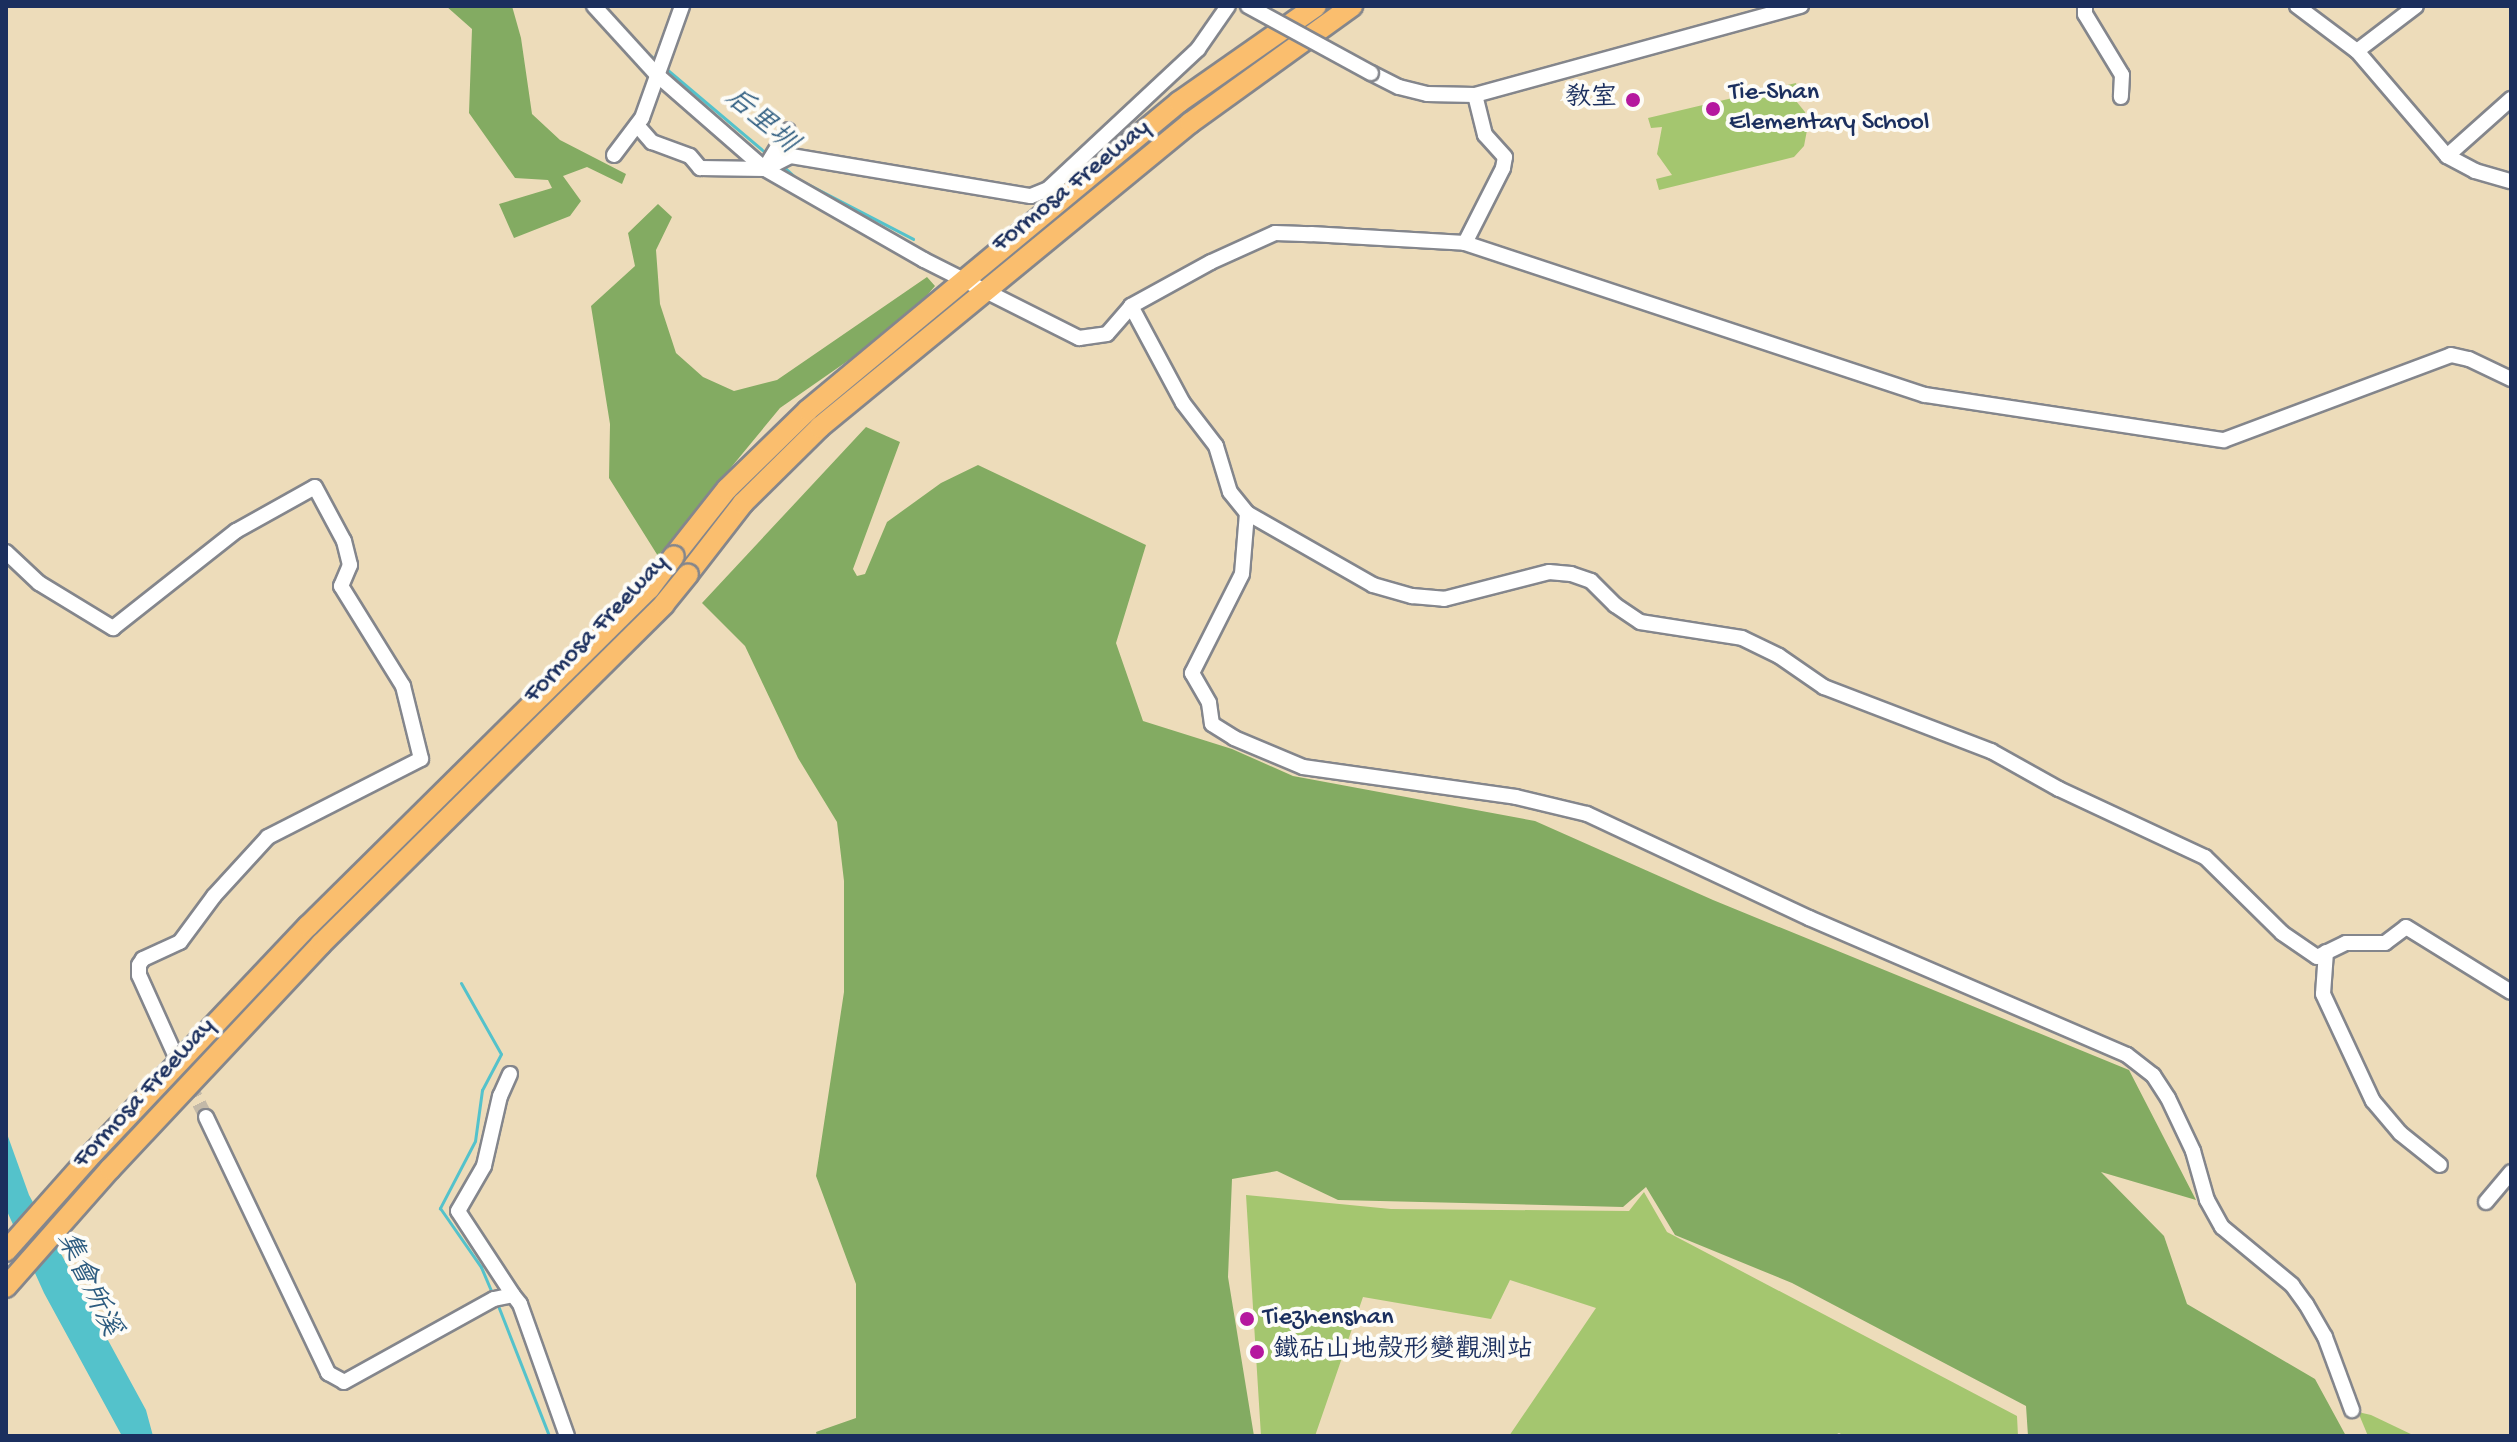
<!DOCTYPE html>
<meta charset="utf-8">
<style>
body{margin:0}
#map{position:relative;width:2517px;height:1442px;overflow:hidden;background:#eddcba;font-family:"Gochi Hand","LXGW WenKai TC",sans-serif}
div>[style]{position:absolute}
.green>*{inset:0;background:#a4c66f}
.forest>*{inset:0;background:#83ab62}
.water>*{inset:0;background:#54c2cb}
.stream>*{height:3px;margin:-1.5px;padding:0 1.5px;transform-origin:1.5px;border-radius:1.5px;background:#54c2cb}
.minor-tunnel>*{height:14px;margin-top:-7px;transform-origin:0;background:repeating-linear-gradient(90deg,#c3b9a8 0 14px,transparent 0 21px)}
.roads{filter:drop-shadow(2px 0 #84868c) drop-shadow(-2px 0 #84868c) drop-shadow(0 2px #84868c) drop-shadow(0 -2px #84868c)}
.minor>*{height:14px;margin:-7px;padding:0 7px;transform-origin:7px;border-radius:7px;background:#fff}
.highway>*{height:20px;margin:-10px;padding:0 10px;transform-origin:10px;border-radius:10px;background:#fabe6e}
.bridges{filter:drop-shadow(2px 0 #84868c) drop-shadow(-2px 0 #84868c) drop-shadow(0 2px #84868c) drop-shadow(0 -2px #84868c)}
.minor-bridge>*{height:14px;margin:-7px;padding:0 7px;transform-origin:7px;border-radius:7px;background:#fff}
.highway-bridge>*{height:20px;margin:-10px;padding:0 10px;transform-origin:10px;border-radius:10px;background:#fabe6e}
.dots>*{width:22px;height:22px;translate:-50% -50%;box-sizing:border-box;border:4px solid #fdfcf7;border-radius:50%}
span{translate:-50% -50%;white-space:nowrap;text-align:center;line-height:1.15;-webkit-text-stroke:8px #fdfcf7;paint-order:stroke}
.poi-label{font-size:26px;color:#1b2f5e}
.left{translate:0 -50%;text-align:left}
.right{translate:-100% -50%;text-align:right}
.street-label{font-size:26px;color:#1b2f5e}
.water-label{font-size:28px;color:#2c5b7f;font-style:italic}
.frame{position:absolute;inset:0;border:8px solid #1b2f5e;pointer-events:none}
</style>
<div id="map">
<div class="green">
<div style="clip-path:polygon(1796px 83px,1799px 95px,1792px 96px,1805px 112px,1808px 125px,1804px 146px,1794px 157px,1659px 190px,1656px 179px,1672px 175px,1657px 154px,1662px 127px,1651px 128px,1648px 118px)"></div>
<div style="clip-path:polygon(1644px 1192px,1667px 1232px,2017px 1416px,2018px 1436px,1845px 1436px,1839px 1433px,1833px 1436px,1509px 1436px,1596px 1308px,1510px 1280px,1491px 1319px,1363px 1297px,1315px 1436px,1261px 1436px,1246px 1195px,1391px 1209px,1629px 1211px)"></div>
<div style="clip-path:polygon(2358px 1412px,2371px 1415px,2415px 1436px,2368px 1436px)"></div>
</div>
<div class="forest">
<div style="clip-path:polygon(446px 6px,512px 6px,521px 38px,532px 114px,560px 140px,626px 174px,622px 184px,587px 167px,563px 176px,581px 201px,570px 216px,514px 238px,499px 204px,552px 188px,548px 180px,515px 178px,469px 113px,472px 29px)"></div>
<div style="clip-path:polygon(658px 204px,672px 217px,656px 250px,660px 304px,676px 353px,703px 377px,734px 391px,777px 380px,927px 277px,935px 286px,905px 321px,780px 408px,658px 556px,609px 478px,610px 424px,591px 306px,635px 266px,628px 233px)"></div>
<div style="clip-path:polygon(866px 427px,900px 442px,853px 569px,857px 576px,865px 574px,887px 522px,941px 483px,978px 465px,1146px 545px,1116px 643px,1143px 721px,1232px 749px,1293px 776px,1535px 821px,1713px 900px,2129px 1070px,2196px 1200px,2101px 1172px,2164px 1236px,2187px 1304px,2315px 1379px,2346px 1436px,2028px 1436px,2026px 1406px,1792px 1283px,1675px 1235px,1646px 1187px,1623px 1207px,1338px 1200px,1277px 1171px,1232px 1179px,1228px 1277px,1254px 1436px,817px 1436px,816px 1432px,856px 1418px,856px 1284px,816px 1176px,844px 992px,844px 881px,837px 822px,798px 758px,745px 646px,702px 603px)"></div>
</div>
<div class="water">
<div style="clip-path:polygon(6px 1131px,29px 1195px,146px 1410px,153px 1436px,122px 1436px,44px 1293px,6px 1209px)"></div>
</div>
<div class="stream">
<div style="left:642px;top:49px;width:21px;rotate:39deg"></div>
<div style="left:664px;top:67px;width:136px;rotate:40.2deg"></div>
<div style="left:784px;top:167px;width:16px;rotate:43deg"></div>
<div style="left:796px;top:178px;width:132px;rotate:27.5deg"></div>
<div style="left:461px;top:983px;width:81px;rotate:60.6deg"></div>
<div style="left:501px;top:1054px;width:41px;rotate:117.8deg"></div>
<div style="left:482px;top:1090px;width:51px;rotate:97.8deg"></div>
<div style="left:475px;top:1141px;width:76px;rotate:117.6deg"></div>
<div style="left:440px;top:1208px;width:72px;rotate:55.2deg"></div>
<div style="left:481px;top:1267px;width:28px;rotate:67deg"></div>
<div style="left:497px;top:1303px;width:143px;rotate:68.6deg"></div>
</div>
<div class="minor-tunnel">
<div style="left:180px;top:1066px;width:57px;rotate:63deg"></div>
</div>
<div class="roads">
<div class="minor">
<div style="left:594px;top:6px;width:92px;rotate:47.6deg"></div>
<div style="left:656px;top:74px;width:145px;rotate:41.1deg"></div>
<div style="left:765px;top:169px;width:183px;rotate:29.8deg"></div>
<div style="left:924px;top:260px;width:174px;rotate:26.7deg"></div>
<div style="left:1079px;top:338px;width:28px;rotate:-8deg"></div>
<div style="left:1107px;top:334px;width:37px;rotate:-49deg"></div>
<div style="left:1131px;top:306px;width:91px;rotate:-28.8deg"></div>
<div style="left:1211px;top:262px;width:70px;rotate:-24.4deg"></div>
<div style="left:1275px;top:233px;width:36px;rotate:2deg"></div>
<div style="left:1311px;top:234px;width:154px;rotate:3.3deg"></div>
<div style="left:1465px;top:243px;width:484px;rotate:18.3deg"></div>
<div style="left:1925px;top:395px;width:302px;rotate:8.6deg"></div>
<div style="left:2224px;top:440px;width:242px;rotate:-20.5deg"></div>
<div style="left:2451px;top:355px;width:18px;rotate:13deg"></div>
<div style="left:2469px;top:359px;width:47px;rotate:25.5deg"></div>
<div style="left:2085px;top:6px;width:8px;rotate:90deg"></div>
<div style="left:2085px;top:14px;width:71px;rotate:58.8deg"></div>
<div style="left:2122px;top:75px;width:22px;rotate:93deg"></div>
<div style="left:2297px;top:6px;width:75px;rotate:36.9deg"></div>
<div style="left:2357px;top:51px;width:138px;rotate:49.4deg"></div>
<div style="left:2447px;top:156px;width:32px;rotate:28deg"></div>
<div style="left:2475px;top:171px;width:37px;rotate:16deg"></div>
<div style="left:2357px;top:51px;width:74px;rotate:-37.3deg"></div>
<div style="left:1371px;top:73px;width:31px;rotate:27deg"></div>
<div style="left:1399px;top:87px;width:29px;rotate:14deg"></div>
<div style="left:1427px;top:94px;width:48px;rotate:1.2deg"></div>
<div style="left:1475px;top:95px;width:338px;rotate:-15.3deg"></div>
<div style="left:637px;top:125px;width:23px;rotate:49deg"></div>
<div style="left:652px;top:142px;width:40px;rotate:20.2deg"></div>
<div style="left:690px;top:156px;width:16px;rotate:50deg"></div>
<div style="left:700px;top:168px;width:65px;rotate:0.9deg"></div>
<div style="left:765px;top:169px;width:29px;rotate:-27deg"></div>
<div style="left:791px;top:156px;width:243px;rotate:9.5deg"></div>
<div style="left:1031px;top:196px;width:18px;rotate:-22deg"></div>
<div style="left:1048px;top:189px;width:205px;rotate:-43deg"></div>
<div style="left:1198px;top:49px;width:52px;rotate:-55.1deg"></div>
<div style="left:614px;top:155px;width:46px;rotate:-52.9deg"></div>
<div style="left:642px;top:118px;width:119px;rotate:-70.3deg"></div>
<div style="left:2447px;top:156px;width:86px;rotate:-41.7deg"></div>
<div style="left:765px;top:168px;width:44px;rotate:-58.8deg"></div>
<div style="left:1465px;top:243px;width:84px;rotate:-63.1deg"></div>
<div style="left:1503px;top:168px;width:11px;rotate:-80deg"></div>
<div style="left:1505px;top:157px;width:30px;rotate:-132deg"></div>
<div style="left:1485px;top:135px;width:41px;rotate:-104deg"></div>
<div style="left:1131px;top:306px;width:110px;rotate:61.8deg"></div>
<div style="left:1183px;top:403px;width:54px;rotate:52.5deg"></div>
<div style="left:1216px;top:446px;width:48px;rotate:73.1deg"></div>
<div style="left:1230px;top:492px;width:27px;rotate:51deg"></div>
<div style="left:1247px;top:513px;width:61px;rotate:94.7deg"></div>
<div style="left:1242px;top:574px;width:111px;rotate:116.8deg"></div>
<div style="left:1192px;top:673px;width:34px;rotate:60deg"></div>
<div style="left:1209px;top:703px;width:21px;rotate:82deg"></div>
<div style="left:1212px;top:724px;width:26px;rotate:32deg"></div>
<div style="left:1234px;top:738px;width:75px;rotate:22.8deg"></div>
<div style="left:1303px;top:767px;width:215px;rotate:8deg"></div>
<div style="left:1516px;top:797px;width:73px;rotate:13.5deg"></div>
<div style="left:1587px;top:814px;width:245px;rotate:25.1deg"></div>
<div style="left:1809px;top:918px;width:346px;rotate:23.3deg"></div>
<div style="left:2127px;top:1055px;width:33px;rotate:38deg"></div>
<div style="left:2153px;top:1075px;width:27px;rotate:57deg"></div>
<div style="left:2168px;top:1098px;width:59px;rotate:64.7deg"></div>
<div style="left:2193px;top:1151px;width:51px;rotate:74.1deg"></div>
<div style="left:2207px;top:1200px;width:31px;rotate:61deg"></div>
<div style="left:2222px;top:1227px;width:91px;rotate:39.6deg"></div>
<div style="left:2292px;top:1285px;width:24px;rotate:54deg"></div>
<div style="left:2306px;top:1304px;width:38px;rotate:60deg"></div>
<div style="left:2325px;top:1337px;width:78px;rotate:69.7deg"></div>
<div style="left:1247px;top:513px;width:145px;rotate:29.7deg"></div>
<div style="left:1373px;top:585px;width:41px;rotate:15.8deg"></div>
<div style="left:1412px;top:596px;width:32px;rotate:5deg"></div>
<div style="left:1444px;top:599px;width:108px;rotate:-14.4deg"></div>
<div style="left:1549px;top:572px;width:22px;rotate:5deg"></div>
<div style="left:1571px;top:574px;width:21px;rotate:19deg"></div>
<div style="left:1591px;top:581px;width:34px;rotate:45deg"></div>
<div style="left:1615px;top:605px;width:30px;rotate:34deg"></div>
<div style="left:1640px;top:622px;width:103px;rotate:8.9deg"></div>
<div style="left:1742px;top:638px;width:41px;rotate:25.9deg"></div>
<div style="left:1779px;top:656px;width:55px;rotate:34.6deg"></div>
<div style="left:1824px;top:687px;width:179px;rotate:21deg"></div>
<div style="left:1991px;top:751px;width:78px;rotate:29.2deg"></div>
<div style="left:2059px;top:789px;width:161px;rotate:25deg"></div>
<div style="left:2205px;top:857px;width:108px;rotate:44.6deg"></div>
<div style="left:2282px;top:933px;width:42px;rotate:34.4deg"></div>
<div style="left:2317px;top:957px;width:32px;rotate:-26deg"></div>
<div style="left:2346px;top:943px;width:39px"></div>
<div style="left:2385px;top:943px;width:26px;rotate:-37deg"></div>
<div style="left:2406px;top:927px;width:123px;rotate:31.8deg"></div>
<div style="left:6px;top:552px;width:45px;rotate:43.2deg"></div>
<div style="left:39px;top:583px;width:87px;rotate:31.3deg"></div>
<div style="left:113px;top:628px;width:157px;rotate:-38.3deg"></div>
<div style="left:236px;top:531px;width:90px;rotate:-29.1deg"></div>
<div style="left:315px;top:487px;width:61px;rotate:61.8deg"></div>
<div style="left:344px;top:541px;width:25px;rotate:76deg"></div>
<div style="left:350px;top:565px;width:23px;rotate:113deg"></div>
<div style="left:341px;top:586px;width:118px;rotate:58.2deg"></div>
<div style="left:403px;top:686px;width:75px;rotate:76.1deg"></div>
<div style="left:421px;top:759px;width:172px;rotate:153deg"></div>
<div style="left:268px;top:837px;width:80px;rotate:132.5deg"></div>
<div style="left:214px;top:896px;width:57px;rotate:126.5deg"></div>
<div style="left:180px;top:942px;width:41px;rotate:155.3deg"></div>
<div style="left:143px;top:959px;width:7px;rotate:124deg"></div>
<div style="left:139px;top:965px;width:10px;rotate:90deg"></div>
<div style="left:139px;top:975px;width:100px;rotate:65.7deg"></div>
<div style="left:2326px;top:952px;width:42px;rotate:94.1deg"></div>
<div style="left:2323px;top:994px;width:118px;rotate:65deg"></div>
<div style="left:2373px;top:1101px;width:42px;rotate:49.8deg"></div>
<div style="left:2400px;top:1133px;width:51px;rotate:38.7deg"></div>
<div style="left:510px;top:1074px;width:24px;rotate:114deg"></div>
<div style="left:500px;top:1096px;width:72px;rotate:102.9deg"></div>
<div style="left:484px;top:1166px;width:52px;rotate:120deg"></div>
<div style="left:458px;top:1211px;width:100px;rotate:56.8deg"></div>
<div style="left:206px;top:1117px;width:284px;rotate:64.5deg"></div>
<div style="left:328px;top:1373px;width:18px;rotate:29deg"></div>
<div style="left:344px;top:1382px;width:171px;rotate:-29deg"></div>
<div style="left:494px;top:1299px;width:19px;rotate:-12deg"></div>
<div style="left:513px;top:1295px;width:11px;rotate:52deg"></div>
<div style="left:520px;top:1304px;width:140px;rotate:70.4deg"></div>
<div style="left:2486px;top:1202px;width:39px;rotate:-50deg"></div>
</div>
<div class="highway">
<div style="left:674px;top:556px;width:85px;rotate:-51.7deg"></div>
<div style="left:727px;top:489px;width:113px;rotate:-44.3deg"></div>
<div style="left:808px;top:410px;width:482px;rotate:-39.7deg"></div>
<div style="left:1179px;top:102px;width:167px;rotate:-35deg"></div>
<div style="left:688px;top:574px;width:90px;rotate:-52.2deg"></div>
<div style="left:743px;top:503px;width:108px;rotate:-44.6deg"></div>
<div style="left:820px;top:427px;width:479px;rotate:-39.4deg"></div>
<div style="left:1190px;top:123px;width:200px;rotate:-35.8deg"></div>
</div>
</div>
<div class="bridges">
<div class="minor-bridge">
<div style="left:1248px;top:6px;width:140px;rotate:28.6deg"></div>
</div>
<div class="highway-bridge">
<div style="left:6px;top:1251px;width:132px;rotate:-48.4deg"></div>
<div style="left:94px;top:1152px;width:311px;rotate:-46.6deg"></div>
<div style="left:308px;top:926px;width:479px;rotate:-44.7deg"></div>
<div style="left:649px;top:589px;width:41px;rotate:-52.9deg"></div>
<div style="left:6px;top:1287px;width:157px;rotate:-48.6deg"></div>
<div style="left:110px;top:1169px;width:308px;rotate:-46.8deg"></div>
<div style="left:321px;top:944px;width:483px;rotate:-44.7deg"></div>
<div style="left:664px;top:604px;width:38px;rotate:-51deg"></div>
</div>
</div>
<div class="dots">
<div style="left:1633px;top:100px;background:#b5179e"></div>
<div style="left:1713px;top:109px;background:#b5179e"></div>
<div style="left:1247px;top:1319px;background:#b5179e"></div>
<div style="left:1257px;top:1352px;background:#b5179e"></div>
</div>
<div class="poi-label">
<span class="left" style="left:1729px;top:109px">Tie-Shan<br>Elementary School</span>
<span class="right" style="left:1617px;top:100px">教室</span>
<span class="left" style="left:1263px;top:1319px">Tiezhenshan</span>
<span class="left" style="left:1273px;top:1352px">鐵砧山地殼形變觀測站</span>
</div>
<div class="street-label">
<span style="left:1072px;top:187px;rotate:-39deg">Formosa Freeway</span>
<span style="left:597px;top:630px;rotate:-46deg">Formosa Freeway</span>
<span style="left:145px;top:1094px;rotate:-47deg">Formosa Freeway</span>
</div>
<div class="water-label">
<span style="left:760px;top:122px;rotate:40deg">后里圳</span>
<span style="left:87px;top:1285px;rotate:64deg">集會所溪</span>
</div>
<div class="frame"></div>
</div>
